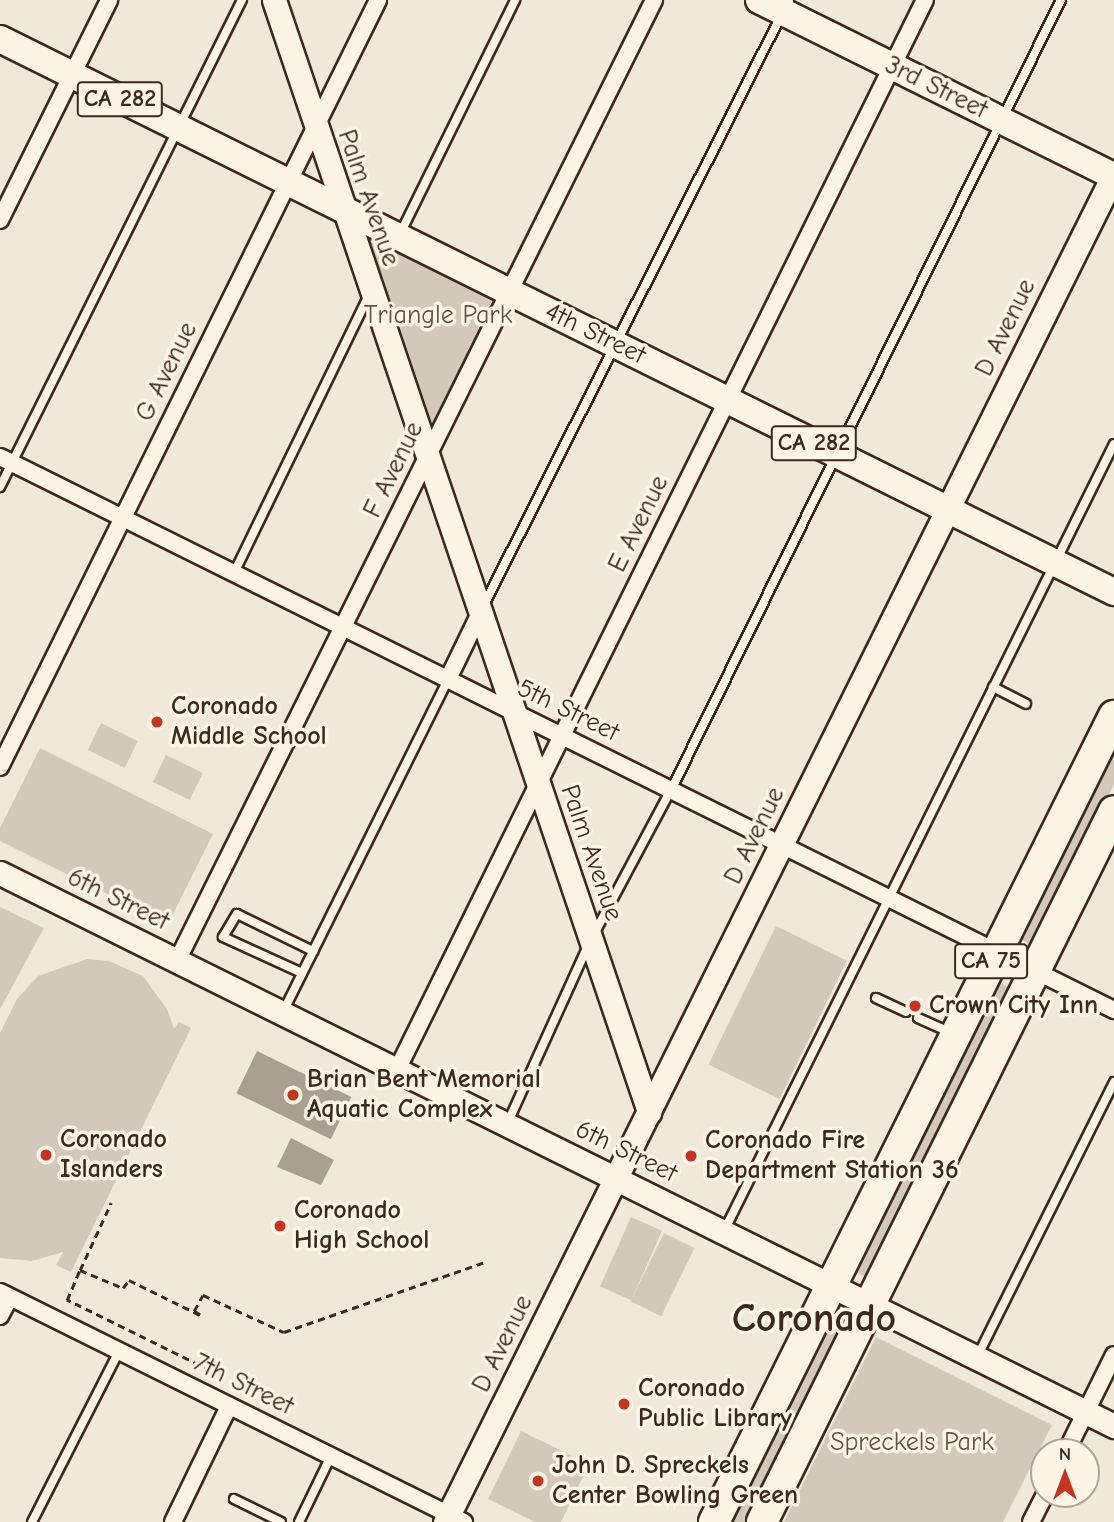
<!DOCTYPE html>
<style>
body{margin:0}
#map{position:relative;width:1114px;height:1522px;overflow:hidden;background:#f0e9d9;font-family:"Comic Neue",sans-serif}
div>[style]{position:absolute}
.green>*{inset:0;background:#d2c9ba;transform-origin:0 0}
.water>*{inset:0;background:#aaa091;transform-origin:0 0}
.path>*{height:2.5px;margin-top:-1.25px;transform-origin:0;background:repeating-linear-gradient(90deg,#3b2a1e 0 7px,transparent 0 12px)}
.roads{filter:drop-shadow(2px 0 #3b2a1e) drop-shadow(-2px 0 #3b2a1e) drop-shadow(0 2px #3b2a1e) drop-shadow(0 -2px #3b2a1e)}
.lane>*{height:8px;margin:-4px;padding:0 4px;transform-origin:4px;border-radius:4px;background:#fcf5e5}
.street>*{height:16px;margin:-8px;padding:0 8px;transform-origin:8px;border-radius:8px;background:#fcf5e5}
.secondary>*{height:23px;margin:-11.5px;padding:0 11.5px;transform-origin:11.5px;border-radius:11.5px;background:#fcf5e5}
.primary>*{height:26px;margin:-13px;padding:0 13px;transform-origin:13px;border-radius:13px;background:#fcf5e5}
.highway>*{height:30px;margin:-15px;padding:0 15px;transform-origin:15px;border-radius:15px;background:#fcf5e5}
.dots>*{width:19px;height:19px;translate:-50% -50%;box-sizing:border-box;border:4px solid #fcf5e5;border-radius:50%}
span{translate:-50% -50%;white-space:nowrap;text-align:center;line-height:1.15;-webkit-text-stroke:7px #fcf5e5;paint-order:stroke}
.shield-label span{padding:2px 5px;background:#fcf5e5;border:2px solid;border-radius:5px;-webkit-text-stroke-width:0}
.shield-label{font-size:24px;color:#3b2a1e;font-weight:700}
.street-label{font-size:26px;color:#3b2a1e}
.park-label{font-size:26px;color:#615245}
.poi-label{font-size:26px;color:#3b2a1e;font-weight:700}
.left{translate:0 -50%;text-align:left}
.town-label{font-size:40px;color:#3b2a1e;font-weight:700}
.north{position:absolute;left:1030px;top:1438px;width:70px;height:70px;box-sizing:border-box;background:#fcf5e5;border:2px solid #afa495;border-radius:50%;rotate:0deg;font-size:19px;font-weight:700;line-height:28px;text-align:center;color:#3b2a1e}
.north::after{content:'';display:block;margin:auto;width:24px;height:32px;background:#c8321e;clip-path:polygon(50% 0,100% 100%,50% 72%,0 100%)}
</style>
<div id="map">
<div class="green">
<div style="clip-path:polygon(349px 213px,507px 293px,429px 453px)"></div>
<div style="left:101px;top:723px;width:41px;height:30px;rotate:26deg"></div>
<div style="clip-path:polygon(1114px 740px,1114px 784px,1034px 947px,1015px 936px)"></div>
<div style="clip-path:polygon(40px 748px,213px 834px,168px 924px,0 841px,0 828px)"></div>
<div style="left:166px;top:755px;width:41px;height:30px;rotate:26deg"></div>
<div style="clip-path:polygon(0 907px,44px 928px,0 1009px)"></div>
<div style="left:776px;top:926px;width:79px;height:154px;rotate:26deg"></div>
<div style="clip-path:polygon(87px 959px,109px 961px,143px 976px,167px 1009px,174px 1029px,179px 1022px,191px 1028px,71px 1272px,56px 1265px,63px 1252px,32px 1261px,0 1258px,0 1033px,17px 999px,38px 976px)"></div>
<div style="clip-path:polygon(993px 979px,1012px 989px,869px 1279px,855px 1272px,887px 1208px,891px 1188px)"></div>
<div style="left:631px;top:1217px;width:34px;height:76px;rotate:24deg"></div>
<div style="left:664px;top:1233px;width:34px;height:76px;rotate:26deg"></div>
<div style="clip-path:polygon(828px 1312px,842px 1320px,748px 1522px,723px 1522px)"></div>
<div style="clip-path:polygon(876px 1337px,1052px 1425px,1003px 1522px,784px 1522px)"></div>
<div style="clip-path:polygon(521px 1431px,589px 1464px,561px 1522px,535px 1522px,488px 1499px)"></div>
</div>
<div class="water">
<div style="left:257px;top:1051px;width:105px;height:47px;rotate:26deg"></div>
<div style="clip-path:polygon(291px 1138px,334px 1160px,321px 1185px,277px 1167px)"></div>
</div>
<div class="path">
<div style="left:80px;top:1270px;width:74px;rotate:-65.2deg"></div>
<div style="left:221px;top:1376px;width:172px;rotate:-153.7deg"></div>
<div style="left:67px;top:1300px;width:33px;rotate:-67deg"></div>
<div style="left:80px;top:1270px;width:47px;rotate:22.7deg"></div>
<div style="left:123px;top:1288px;width:10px;rotate:-53deg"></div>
<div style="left:129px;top:1280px;width:79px;rotate:26.2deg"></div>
<div style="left:200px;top:1315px;width:7px;rotate:-146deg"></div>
<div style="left:194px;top:1311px;width:18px;rotate:-61deg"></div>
<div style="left:203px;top:1295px;width:89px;rotate:24.6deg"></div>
<div style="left:284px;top:1332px;width:213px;rotate:-19.2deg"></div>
</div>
<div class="roads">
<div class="lane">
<div style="left:400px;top:234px;width:261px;rotate:-63.8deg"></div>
<div style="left:0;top:487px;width:544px;rotate:-63.58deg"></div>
<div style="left:234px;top:573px;width:307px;rotate:-64.1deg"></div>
<div style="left:483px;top:607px;width:680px;rotate:-63.25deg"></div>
<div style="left:993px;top:687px;width:37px;rotate:27deg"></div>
<div style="left:594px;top:934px;width:163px;rotate:-61.9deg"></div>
<div style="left:671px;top:790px;width:881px;rotate:-63.73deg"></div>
<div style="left:302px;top:973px;width:87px;rotate:-155.5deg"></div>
<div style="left:223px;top:937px;width:27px;rotate:-59deg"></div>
<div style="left:237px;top:914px;width:85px;rotate:26deg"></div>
<div style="left:876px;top:998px;width:33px;rotate:25deg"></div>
<div style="left:284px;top:1010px;width:369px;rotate:-63.6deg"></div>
<div style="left:918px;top:1018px;width:35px;rotate:24deg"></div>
<div style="left:508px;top:1122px;width:193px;rotate:-65.6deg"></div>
<div style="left:725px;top:1229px;width:876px;rotate:-63.64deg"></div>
<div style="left:978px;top:1355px;width:305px;rotate:-63.5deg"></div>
<div style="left:234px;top:1499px;width:52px;rotate:26.1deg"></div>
<div style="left:32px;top:1522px;width:192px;rotate:-63deg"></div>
<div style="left:299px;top:1522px;width:73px;rotate:-64.1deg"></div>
</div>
<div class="street">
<div style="left:0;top:220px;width:246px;rotate:-63.6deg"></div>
<div style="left:0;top:457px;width:1244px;rotate:26.4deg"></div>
<div style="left:448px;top:679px;width:73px;rotate:-64.1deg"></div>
<div style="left:0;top:767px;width:855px;rotate:-63.76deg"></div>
<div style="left:177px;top:961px;width:1073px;rotate:-63.6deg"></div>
<div style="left:397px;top:1070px;width:1193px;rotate:-63.74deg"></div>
<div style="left:0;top:1292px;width:518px;rotate:26.37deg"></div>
<div style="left:0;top:1316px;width:21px;rotate:-62deg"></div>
<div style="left:1066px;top:1452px;width:108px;rotate:-63.7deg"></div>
<div style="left:173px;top:1522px;width:129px;rotate:-64.2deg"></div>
<div style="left:1031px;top:1522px;width:31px;rotate:-63deg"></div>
</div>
<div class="secondary">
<div style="left:274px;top:0;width:1174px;rotate:71.36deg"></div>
<div style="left:0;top:873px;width:1244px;rotate:26.4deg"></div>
<div style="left:445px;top:1522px;width:1505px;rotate:-63.61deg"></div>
</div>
<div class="primary">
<div style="left:759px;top:0;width:396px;rotate:26.4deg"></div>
<div style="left:0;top:39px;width:1244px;rotate:26.4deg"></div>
</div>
<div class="highway">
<div style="left:714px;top:1522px;width:900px;rotate:-63.61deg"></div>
<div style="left:762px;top:1522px;width:793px;rotate:-63.66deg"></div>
</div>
</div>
<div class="dots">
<div style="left:157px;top:722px;background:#c8321e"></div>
<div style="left:915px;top:1006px;background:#c8321e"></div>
<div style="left:293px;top:1095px;background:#c8321e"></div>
<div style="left:46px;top:1155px;background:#c8321e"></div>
<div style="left:691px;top:1156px;background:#c8321e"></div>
<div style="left:280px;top:1226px;background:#c8321e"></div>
<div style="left:624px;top:1404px;background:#c8321e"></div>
<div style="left:538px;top:1481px;background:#c8321e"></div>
</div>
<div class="shield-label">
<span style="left:120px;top:99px">CA 282</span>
<span style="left:814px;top:443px">CA 282</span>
<span style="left:991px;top:961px">CA 75</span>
</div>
<div class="street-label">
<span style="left:936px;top:88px;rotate:26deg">3rd Street</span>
<span style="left:368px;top:198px;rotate:71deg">Palm Avenue</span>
<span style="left:1006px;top:328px;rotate:-64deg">D Avenue</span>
<span style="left:595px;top:334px;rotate:26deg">4th Street</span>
<span style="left:167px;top:372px;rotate:-64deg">G Avenue</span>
<span style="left:394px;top:470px;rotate:-64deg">F Avenue</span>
<span style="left:639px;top:524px;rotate:-64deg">E Avenue</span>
<span style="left:568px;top:711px;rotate:26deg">5th Street</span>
<span style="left:755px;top:836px;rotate:-64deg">D Avenue</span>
<span style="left:591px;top:853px;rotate:71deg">Palm Avenue</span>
<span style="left:118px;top:900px;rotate:26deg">6th Street</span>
<span style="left:626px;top:1152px;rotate:26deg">6th Street</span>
<span style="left:503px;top:1344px;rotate:-64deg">D Avenue</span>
<span style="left:243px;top:1385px;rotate:26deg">7th Street</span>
</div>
<div class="park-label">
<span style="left:438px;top:316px">Triangle Park</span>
<span style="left:912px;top:1443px">Spreckels Park</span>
</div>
<div class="poi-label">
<span class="left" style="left:171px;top:722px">Coronado<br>Middle School</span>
<span class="left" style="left:929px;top:1006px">Crown City Inn</span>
<span class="left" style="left:307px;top:1095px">Brian Bent Memorial<br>Aquatic Complex</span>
<span class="left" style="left:60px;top:1155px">Coronado<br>Islanders</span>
<span class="left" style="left:705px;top:1156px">Coronado Fire<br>Department Station 36</span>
<span class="left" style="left:294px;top:1226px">Coronado<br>High School</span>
<span class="left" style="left:638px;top:1404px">Coronado<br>Public Library</span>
<span class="left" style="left:552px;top:1481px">John D. Spreckels<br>Center Bowling Green</span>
</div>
<div class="town-label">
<span style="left:814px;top:1318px">Coronado</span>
</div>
<div class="north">N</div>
</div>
